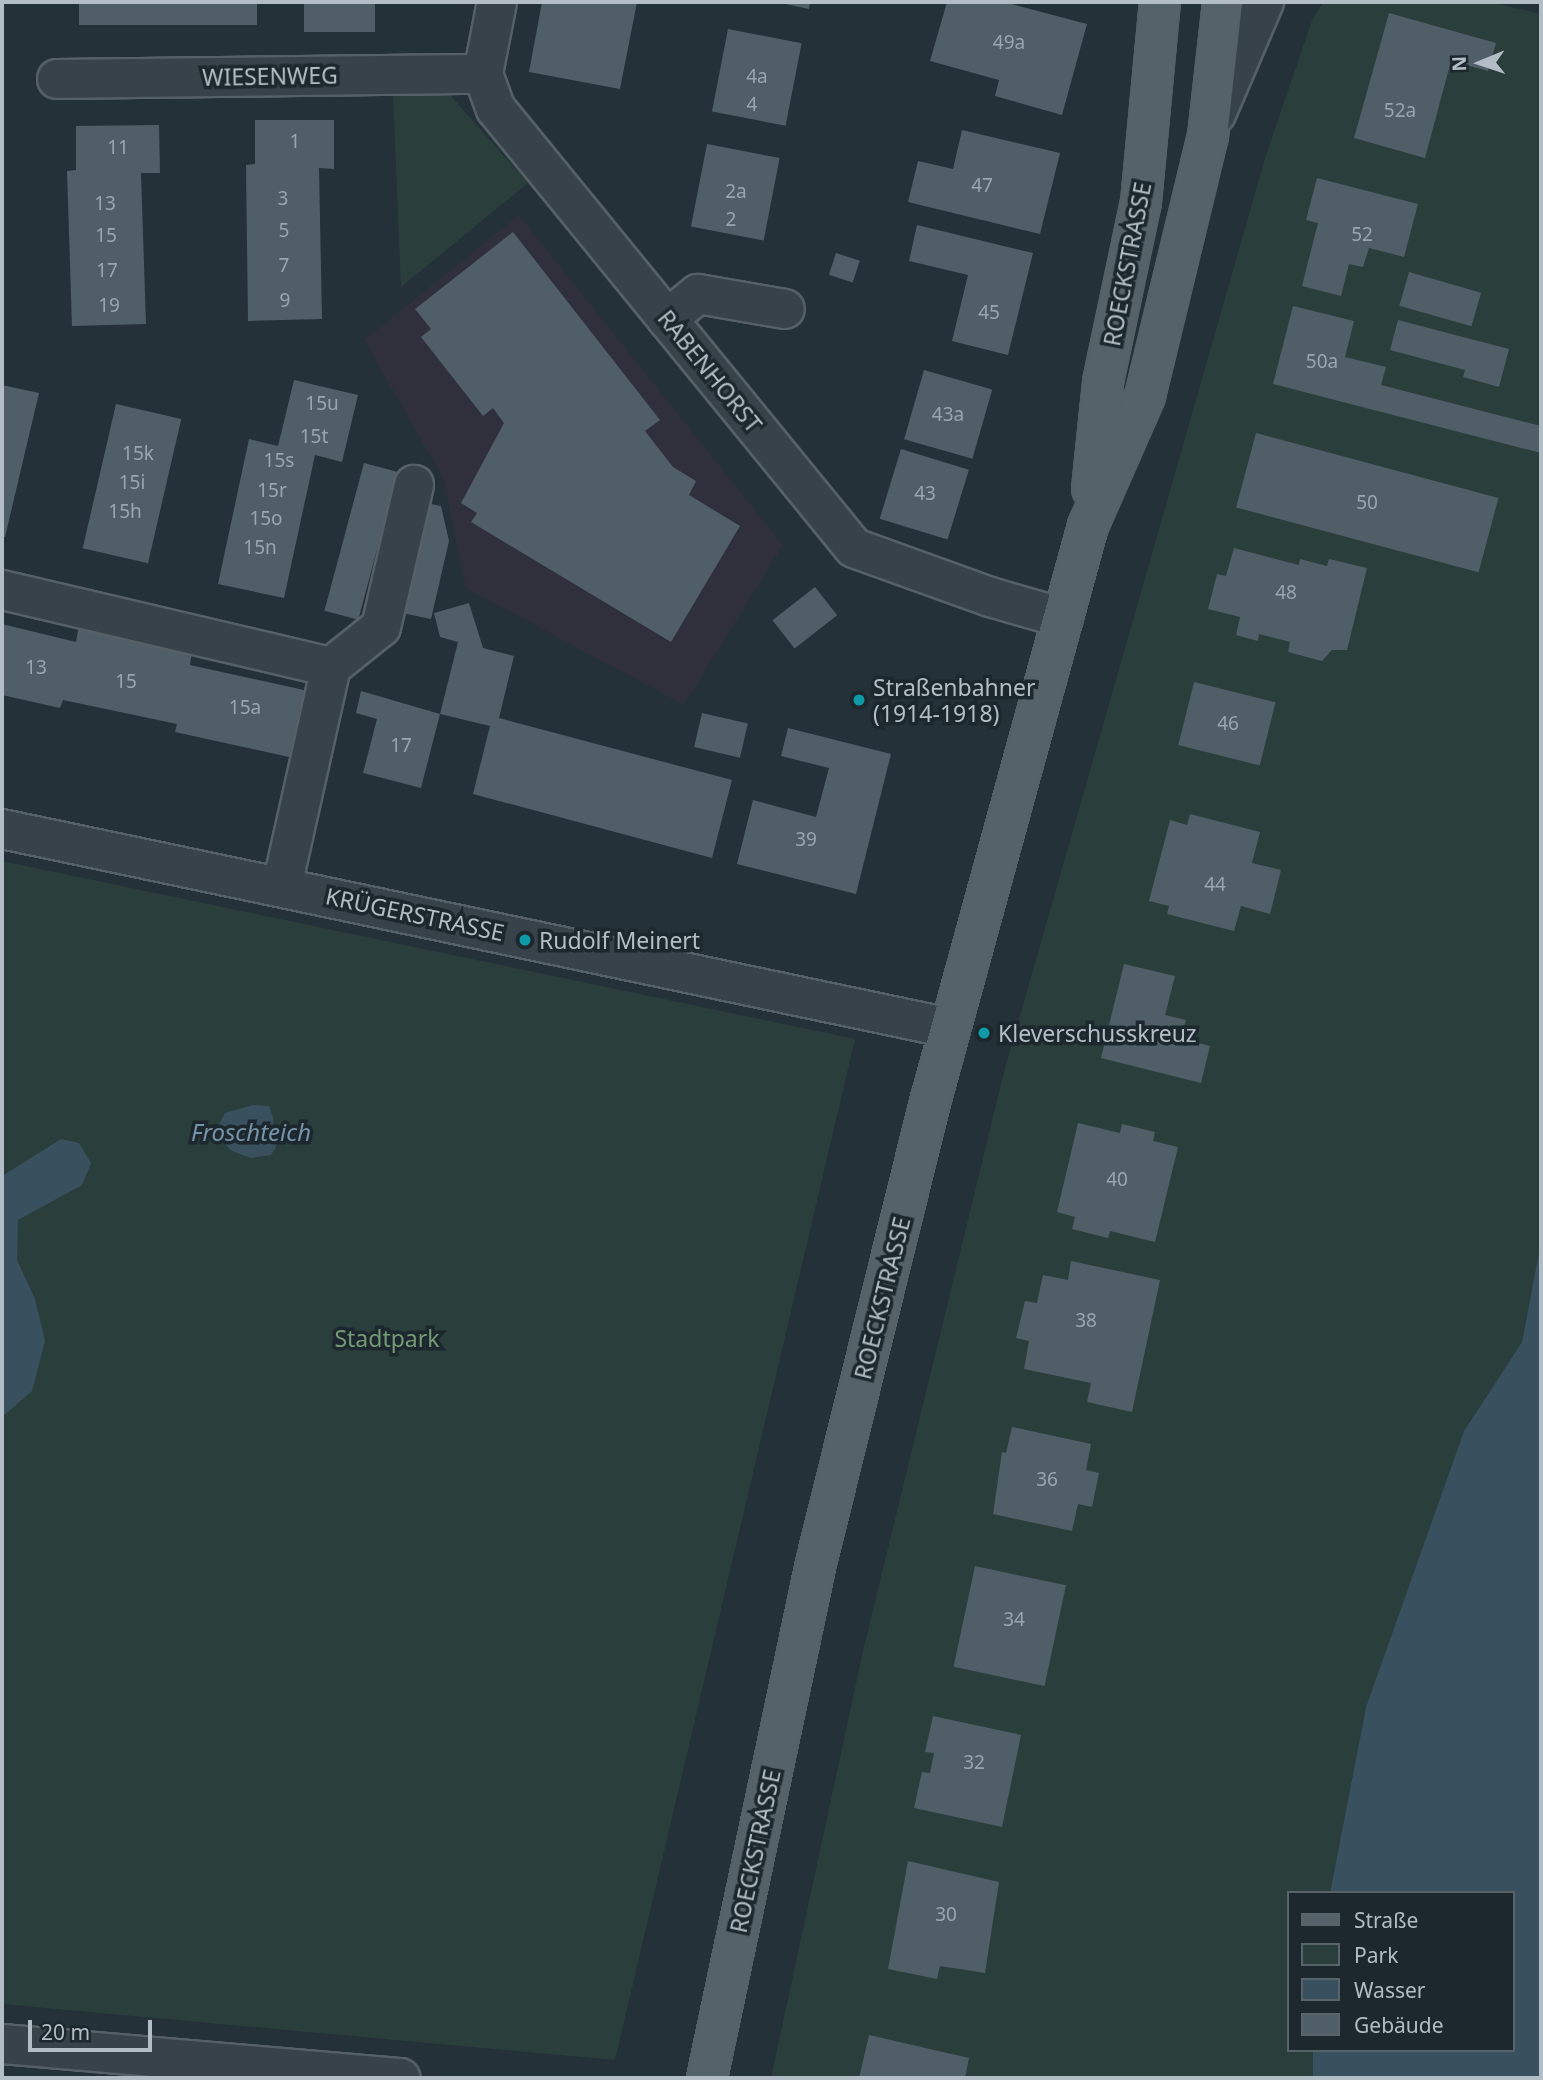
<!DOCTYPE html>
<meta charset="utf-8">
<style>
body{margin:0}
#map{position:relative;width:1543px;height:2080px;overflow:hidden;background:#243139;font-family:"Noto Sans",sans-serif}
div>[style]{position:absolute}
.medical>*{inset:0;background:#2f303b}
.green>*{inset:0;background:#2a3f3c}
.water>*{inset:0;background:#39505f}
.building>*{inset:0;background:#505e67;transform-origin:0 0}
.roads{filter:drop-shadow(2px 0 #566067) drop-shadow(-2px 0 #566067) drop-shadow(0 2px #566067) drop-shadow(0 -2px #566067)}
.minor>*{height:38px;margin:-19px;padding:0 19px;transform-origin:19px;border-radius:19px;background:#38424a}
.major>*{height:38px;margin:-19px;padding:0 19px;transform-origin:19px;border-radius:19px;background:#56626a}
.dots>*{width:19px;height:19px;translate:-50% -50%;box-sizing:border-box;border:4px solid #1d272e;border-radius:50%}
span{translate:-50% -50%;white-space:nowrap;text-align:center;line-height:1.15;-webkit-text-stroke:7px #1d272e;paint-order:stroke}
.number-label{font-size:19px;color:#9aa5ae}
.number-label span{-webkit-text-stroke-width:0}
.street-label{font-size:23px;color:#b3bdc5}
.poi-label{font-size:23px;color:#b3bdc5}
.left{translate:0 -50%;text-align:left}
.park-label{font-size:23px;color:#739975}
.water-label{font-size:24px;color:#7694a7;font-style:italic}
.frame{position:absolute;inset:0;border:4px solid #b3bdc5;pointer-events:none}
.legend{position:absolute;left:1287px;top:1891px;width:228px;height:161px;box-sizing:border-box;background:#1d272e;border:2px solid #59636a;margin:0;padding:9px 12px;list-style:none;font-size:21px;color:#b3bdc5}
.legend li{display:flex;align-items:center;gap:14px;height:35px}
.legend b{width:35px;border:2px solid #59636a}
.north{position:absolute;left:1445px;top:28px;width:70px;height:70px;-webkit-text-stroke:5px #1d272e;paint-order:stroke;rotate:268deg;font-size:19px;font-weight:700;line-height:28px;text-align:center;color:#b3bdc5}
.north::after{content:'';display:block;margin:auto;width:24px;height:32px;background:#b3bdc5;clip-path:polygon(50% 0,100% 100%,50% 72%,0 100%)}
.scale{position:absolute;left:28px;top:2020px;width:124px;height:32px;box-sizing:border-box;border:4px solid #b3bdc5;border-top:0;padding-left:9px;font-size:21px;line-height:24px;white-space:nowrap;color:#b3bdc5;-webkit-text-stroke:5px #1d272e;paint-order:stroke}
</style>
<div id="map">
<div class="medical">
<div style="clip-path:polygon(519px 215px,783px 545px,684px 705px,466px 588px,443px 478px,364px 340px)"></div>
</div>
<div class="green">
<div style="clip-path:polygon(1323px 2px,1490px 2px,1541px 14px,1541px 1242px,1522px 1342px,1464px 1431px,1366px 1707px,1330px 1893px,1289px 1893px,1289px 2050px,1313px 2050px,1313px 2078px,771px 2078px,863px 1651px,1005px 1068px,1266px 155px,1312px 21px)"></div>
<div style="clip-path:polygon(393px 95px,450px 95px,528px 183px,401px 287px)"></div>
<div style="clip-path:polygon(2px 861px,855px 1039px,615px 2060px,2px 2004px)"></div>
</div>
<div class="water">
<div style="clip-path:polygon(253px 1105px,269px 1106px,273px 1117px,276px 1147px,271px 1155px,251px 1158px,232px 1151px,220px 1139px,217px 1129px,225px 1113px)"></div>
<div style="clip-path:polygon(61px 1139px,79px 1143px,91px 1163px,82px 1185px,18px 1220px,17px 1260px,35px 1299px,45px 1341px,32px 1391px,2px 1417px,2px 1176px)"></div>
<div style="clip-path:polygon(1541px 1242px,1541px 2078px,1313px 2078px,1313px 2050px,1513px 2050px,1513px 1893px,1330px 1893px,1366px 1707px,1464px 1431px,1522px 1342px)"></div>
</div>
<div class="building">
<div style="left:79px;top:2px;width:178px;height:23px"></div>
<div style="left:304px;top:2px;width:71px;height:30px"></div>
<div style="clip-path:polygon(542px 2px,637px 2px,620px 89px,529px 72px)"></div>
<div style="clip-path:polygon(776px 2px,810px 2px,809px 9px)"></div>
<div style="clip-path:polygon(947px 2px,1004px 2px,1087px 24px,1062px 115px,995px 96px,999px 80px,930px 61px)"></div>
<div style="clip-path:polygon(1389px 13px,1496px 43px,1488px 71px,1451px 61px,1425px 158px,1354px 138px)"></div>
<div style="left:728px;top:29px;width:75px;height:84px;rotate:11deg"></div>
<div style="clip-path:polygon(255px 120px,334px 120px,334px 169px,319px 168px,322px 319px,248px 321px,246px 165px,255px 164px)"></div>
<div style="clip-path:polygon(159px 125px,160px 173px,141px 173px,146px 324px,72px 326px,67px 171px,76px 170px,76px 126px)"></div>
<div style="clip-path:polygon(962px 130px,1060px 153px,1040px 234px,908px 202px,918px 161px,953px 169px)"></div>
<div style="left:707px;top:144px;width:74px;height:84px;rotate:11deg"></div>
<div style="clip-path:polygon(1317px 178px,1418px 204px,1404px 257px,1369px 248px,1363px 267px,1349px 264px,1341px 296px,1302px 286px,1318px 223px,1306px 220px)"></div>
<div style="clip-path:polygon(917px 225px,1033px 253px,1008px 355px,952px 341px,968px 275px,909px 261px)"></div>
<div style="clip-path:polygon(513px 232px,660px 420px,645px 431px,673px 467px,696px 481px,689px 495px,740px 526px,671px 642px,471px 522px,477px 513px,461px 503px,504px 423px,493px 408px,483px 416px,421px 337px,431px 329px,415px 309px)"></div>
<div style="left:836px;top:253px;width:25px;height:23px;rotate:18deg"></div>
<div style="left:1409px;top:272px;width:75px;height:35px;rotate:16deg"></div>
<div style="clip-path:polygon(1293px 306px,1354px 321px,1345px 357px,1386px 367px,1381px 385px,1541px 426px,1541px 453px,1273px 384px)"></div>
<div style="clip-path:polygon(1398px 320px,1509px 349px,1499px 387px,1463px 377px,1465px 370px,1390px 350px)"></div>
<div style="left:924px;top:370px;width:71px;height:72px;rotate:16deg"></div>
<div style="clip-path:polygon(294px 380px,358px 395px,342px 462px,315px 455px,284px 598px,218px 584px,249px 439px,278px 446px)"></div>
<div style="clip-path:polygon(2px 385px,39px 393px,5px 537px,2px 537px)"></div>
<div style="left:116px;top:404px;width:67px;height:148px;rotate:13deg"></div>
<div style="left:1256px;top:433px;width:251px;height:77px;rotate:15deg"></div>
<div style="left:901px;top:449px;width:71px;height:73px;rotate:17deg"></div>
<div style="left:364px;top:463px;width:35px;height:153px;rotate:15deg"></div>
<div style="clip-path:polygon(426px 503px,441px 506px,449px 541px,431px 619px,402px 613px)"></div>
<div style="clip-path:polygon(1234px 548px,1299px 565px,1300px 559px,1327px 566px,1329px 559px,1367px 568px,1347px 650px,1332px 650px,1322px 661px,1288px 652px,1290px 642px,1259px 634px,1258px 641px,1236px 635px,1240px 617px,1208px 609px,1217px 574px,1226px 576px)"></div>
<div style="left:815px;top:587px;width:36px;height:54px;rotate:52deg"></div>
<div style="clip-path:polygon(469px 603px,483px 648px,514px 656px,499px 718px,732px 780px,712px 858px,473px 794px,490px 726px,440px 714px,458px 642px,440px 637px,434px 613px)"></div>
<div style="clip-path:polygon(2px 624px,76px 642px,79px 625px,192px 651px,190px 665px,313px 692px,298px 759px,175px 732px,177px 724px,63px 700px,60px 708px,2px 695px)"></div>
<div style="left:1194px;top:682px;width:84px;height:65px;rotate:14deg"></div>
<div style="clip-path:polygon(361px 691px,440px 714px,421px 788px,363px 773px,377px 719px,356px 713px)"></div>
<div style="left:702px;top:713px;width:47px;height:35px;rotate:13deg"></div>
<div style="clip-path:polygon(788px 728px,891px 754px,856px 894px,737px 864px,753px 800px,816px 817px,829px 768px,781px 756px)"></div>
<div style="clip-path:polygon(1190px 814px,1260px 832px,1252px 863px,1281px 870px,1270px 914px,1241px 906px,1234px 931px,1167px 914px,1169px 906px,1149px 901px,1170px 820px,1187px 825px)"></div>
<div style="clip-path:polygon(1124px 964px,1175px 976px,1165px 1015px,1186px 1020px,1181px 1039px,1210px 1046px,1201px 1083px,1101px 1058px)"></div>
<div style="clip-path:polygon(1078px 1123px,1120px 1133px,1122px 1124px,1155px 1132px,1153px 1141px,1178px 1147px,1155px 1242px,1110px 1231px,1108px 1238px,1072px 1229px,1075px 1217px,1057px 1212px)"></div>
<div style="clip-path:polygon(1071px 1261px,1160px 1280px,1132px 1412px,1087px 1402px,1091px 1383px,1024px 1369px,1029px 1341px,1016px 1338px,1025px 1301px,1037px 1303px,1043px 1275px,1068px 1280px)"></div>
<div style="clip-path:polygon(1012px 1427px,1091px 1444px,1086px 1470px,1099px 1473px,1092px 1507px,1078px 1504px,1072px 1531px,993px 1514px,1002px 1452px,1006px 1453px)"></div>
<div style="left:975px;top:1566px;width:93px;height:103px;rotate:12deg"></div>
<div style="clip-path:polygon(933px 1716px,1021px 1735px,1002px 1827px,914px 1808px,922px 1772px,930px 1773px,934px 1753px,925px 1752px)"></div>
<div style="clip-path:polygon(908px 1861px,999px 1882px,985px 1973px,940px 1966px,937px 1979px,888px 1969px)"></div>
<div style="clip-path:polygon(869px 2035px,969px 2058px,965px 2078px,859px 2078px)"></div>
</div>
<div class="roads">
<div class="minor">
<div style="left:497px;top:2px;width:73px;rotate:101deg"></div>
<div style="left:483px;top:74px;width:37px;rotate:70deg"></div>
<div style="left:496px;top:109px;width:566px;rotate:50.8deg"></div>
<div style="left:854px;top:548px;width:145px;rotate:19.8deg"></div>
<div style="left:990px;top:597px;width:76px;rotate:16deg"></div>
<div style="left:57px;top:79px;width:426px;rotate:-0.7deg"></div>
<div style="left:1216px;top:114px;width:122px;rotate:-66.8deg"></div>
<div style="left:667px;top:319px;width:40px;rotate:-39deg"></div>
<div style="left:698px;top:294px;width:88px;rotate:9.8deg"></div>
<div style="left:2px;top:590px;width:338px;rotate:13.2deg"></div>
<div style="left:2px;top:829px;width:969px;rotate:11.86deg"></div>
<div style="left:282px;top:886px;width:224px;rotate:-77.4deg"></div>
<div style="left:331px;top:667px;width:64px;rotate:-38.7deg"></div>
<div style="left:381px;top:627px;width:146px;rotate:-76.9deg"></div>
<div style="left:2px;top:2044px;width:400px;rotate:4.9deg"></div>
</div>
<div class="major">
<div style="left:1092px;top:489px;width:108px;rotate:-84.1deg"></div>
<div style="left:1103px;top:382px;width:184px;rotate:-78.1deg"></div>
<div style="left:1141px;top:202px;width:201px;rotate:-84.6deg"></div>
<div style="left:707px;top:2078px;width:526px;rotate:-78.05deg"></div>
<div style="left:816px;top:1563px;width:478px;rotate:-76.1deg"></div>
<div style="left:931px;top:1099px;width:594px;rotate:-74.68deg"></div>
<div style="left:1088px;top:526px;width:142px;rotate:-66.3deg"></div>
<div style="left:1145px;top:396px;width:268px;rotate:-76.4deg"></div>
<div style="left:1208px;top:136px;width:135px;rotate:-83.6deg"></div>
</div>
</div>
<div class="dots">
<div style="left:859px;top:700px;background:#0f9aa8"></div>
<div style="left:525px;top:940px;background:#0f9aa8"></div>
<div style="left:984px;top:1033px;background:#0f9aa8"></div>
</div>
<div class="number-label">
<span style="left:1009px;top:43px">49a</span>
<span style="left:757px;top:77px">4a</span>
<span style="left:752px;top:105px">4</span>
<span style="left:1400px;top:111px">52a</span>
<span style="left:295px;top:142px">1</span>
<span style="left:118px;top:148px">11</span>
<span style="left:982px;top:186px">47</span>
<span style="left:736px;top:192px">2a</span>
<span style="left:283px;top:199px">3</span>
<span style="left:105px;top:204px">13</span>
<span style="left:731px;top:220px">2</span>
<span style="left:284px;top:231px">5</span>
<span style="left:1362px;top:235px">52</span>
<span style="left:106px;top:236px">15</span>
<span style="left:284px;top:266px">7</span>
<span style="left:107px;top:271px">17</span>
<span style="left:285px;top:301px">9</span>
<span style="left:109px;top:306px">19</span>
<span style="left:989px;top:313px">45</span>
<span style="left:1322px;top:362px">50a</span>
<span style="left:322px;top:404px">15u</span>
<span style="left:948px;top:415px">43a</span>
<span style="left:314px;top:437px">15t</span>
<span style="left:138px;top:454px">15k</span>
<span style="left:279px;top:461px">15s</span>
<span style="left:132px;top:483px">15i</span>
<span style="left:272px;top:491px">15r</span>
<span style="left:925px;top:494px">43</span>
<span style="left:1367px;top:503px">50</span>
<span style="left:125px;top:512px">15h</span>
<span style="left:266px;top:519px">15o</span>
<span style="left:260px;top:548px">15n</span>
<span style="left:1286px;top:593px">48</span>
<span style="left:36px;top:668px">13</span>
<span style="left:126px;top:682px">15</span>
<span style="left:245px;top:708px">15a</span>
<span style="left:1228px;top:724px">46</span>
<span style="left:401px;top:746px">17</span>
<span style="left:806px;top:840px">39</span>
<span style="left:1215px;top:885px">44</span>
<span style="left:1117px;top:1180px">40</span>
<span style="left:1086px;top:1321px">38</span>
<span style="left:1047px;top:1480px">36</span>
<span style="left:1014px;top:1620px">34</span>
<span style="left:974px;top:1763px">32</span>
<span style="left:946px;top:1915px">30</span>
</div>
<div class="street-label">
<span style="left:270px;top:76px;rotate:-1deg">WIESENWEG</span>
<span style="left:1127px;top:264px;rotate:-79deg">ROECKSTRASSE</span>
<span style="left:710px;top:371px;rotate:51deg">RABENHORST</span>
<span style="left:415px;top:914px;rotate:12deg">KRÜGERSTRASSE</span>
<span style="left:882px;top:1298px;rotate:-76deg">ROECKSTRASSE</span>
<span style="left:755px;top:1851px;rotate:-78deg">ROECKSTRASSE</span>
</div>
<div class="poi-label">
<span class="left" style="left:873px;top:700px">Straßenbahner<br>(1914-1918)</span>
<span class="left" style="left:539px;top:940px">Rudolf Meinert</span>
<span class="left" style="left:998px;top:1033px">Kleverschusskreuz</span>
</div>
<div class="park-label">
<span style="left:387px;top:1338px">Stadtpark</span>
</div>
<div class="water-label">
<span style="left:251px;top:1132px">Froschteich</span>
</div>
<div class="frame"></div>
<ul class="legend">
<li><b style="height:9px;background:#56626a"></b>Straße</li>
<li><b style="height:19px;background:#2a3f3c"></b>Park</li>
<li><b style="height:19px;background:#39505f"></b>Wasser</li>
<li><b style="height:19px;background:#505e67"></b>Gebäude</li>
</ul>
<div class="north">N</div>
<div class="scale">20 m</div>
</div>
